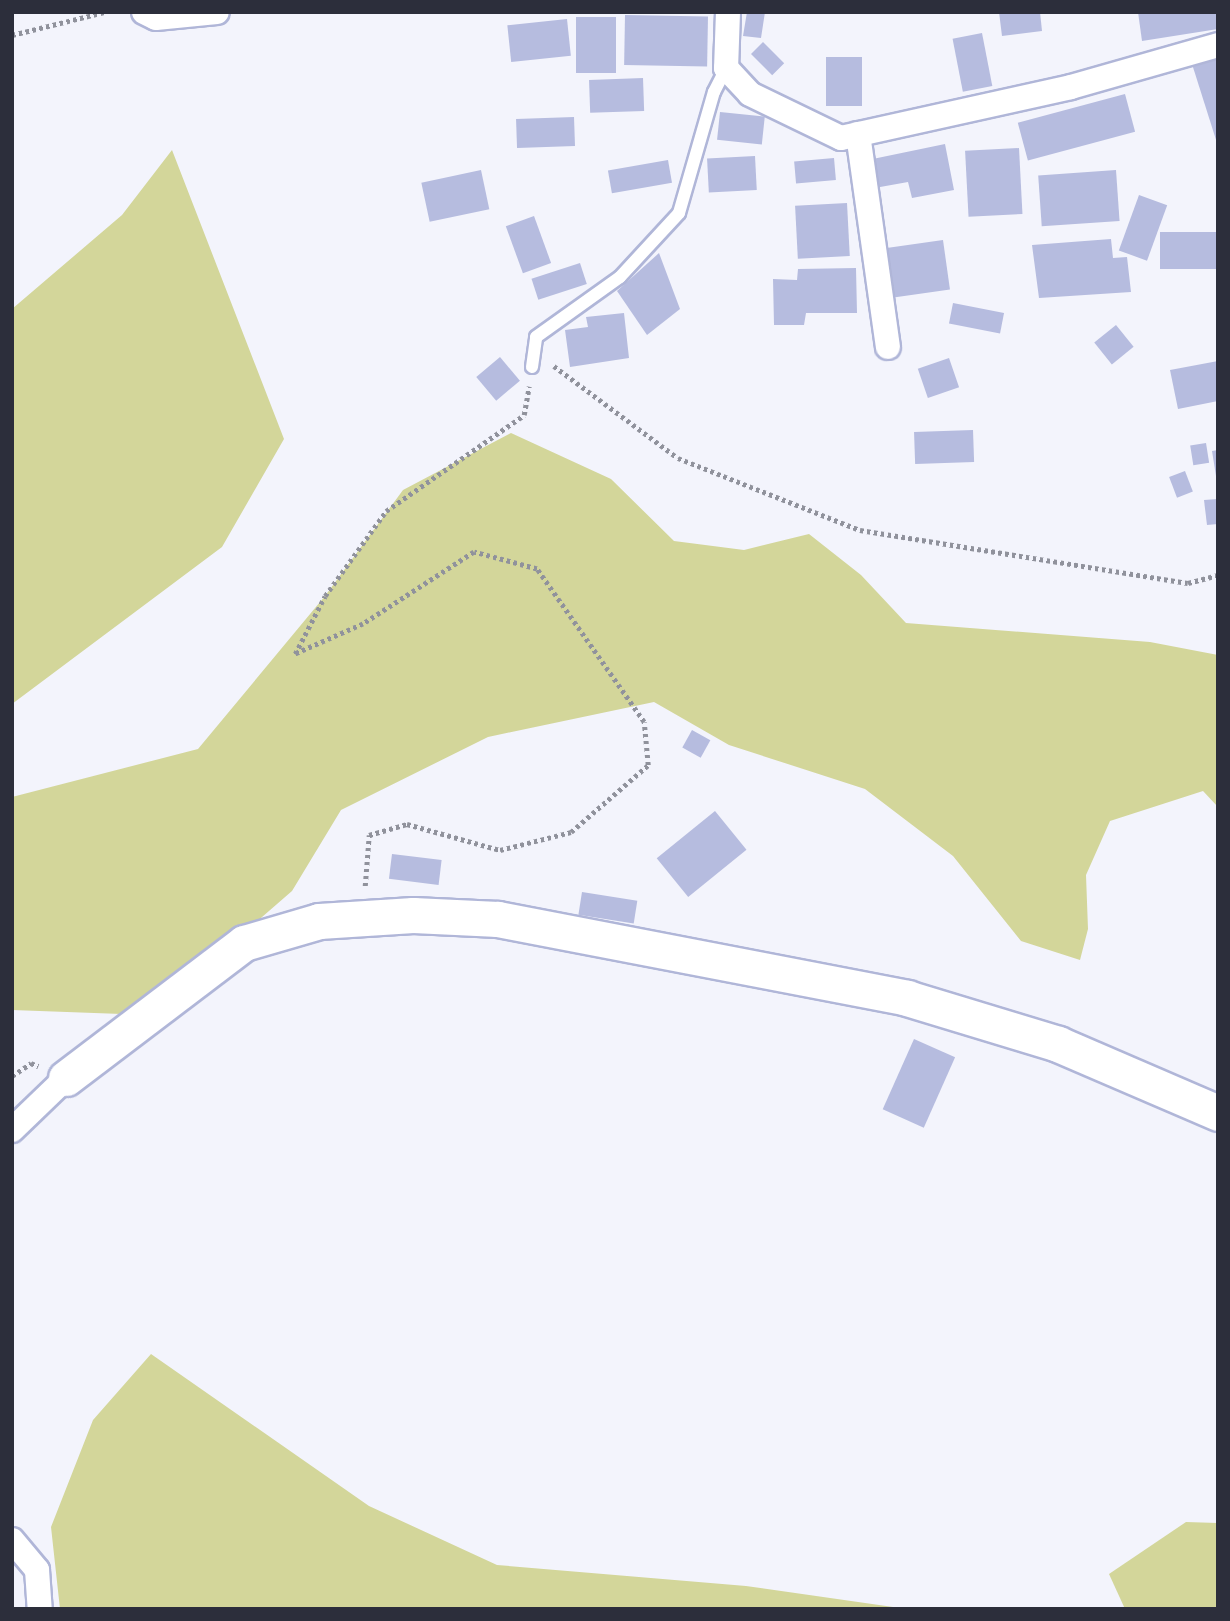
<!DOCTYPE html>
<style>
body{margin:0}
#map{position:relative;width:1230px;height:1621px;overflow:hidden;background:#f3f4fc;font-family:"PT Serif",serif}
div>[style]{position:absolute}
.green>*{inset:0;background:#d3d69a}
.building>*{inset:0;background:#b6bcdf;transform-origin:0 0}
.path>*{height:4.5px;margin-top:-2.25px;transform-origin:0;background:repeating-linear-gradient(90deg,#90929c 0 3.5px,transparent 0 7px)}
.roads{filter:drop-shadow(2px 0 #b0b6d8) drop-shadow(-2px 0 #b0b6d8) drop-shadow(0 2px #b0b6d8) drop-shadow(0 -2px #b0b6d8)}
.lane>*{height:12px;margin:-6px;padding:0 6px;transform-origin:6px;border-radius:6px;background:#fff}
.street>*{height:24px;margin:-12px;padding:0 12px;transform-origin:12px;border-radius:12px;background:#fff}
.secondary>*{height:35px;margin:-17.5px;padding:0 17.5px;transform-origin:17.5px;border-radius:17.5px;background:#fff}
span{translate:-50% -50%;white-space:nowrap;text-align:center;line-height:1.15;-webkit-text-stroke:5px #fff;paint-order:stroke}
.frame{position:absolute;inset:0;border:14px solid #2c2e3b;pointer-events:none}
</style>
<div id="map">
<div class="green">
<div style="clip-path:polygon(172px 150px,284px 439px,222px 547px,12px 704px,12px 309px,122px 215px)"></div>
<div style="clip-path:polygon(511px 433px,611px 479px,674px 541px,744px 550px,809px 534px,861px 575px,906px 623px,1150px 642px,1218px 655px,1218px 807px,1203px 791px,1110px 821px,1086px 875px,1088px 929px,1080px 960px,1021px 941px,953px 856px,865px 789px,729px 745px,654px 702px,488px 737px,341px 810px,292px 891px,149px 1015px,12px 1010px,12px 797px,198px 749px,325px 596px,403px 490px)"></div>
<div style="clip-path:polygon(151px 1354px,369px 1506px,497px 1565px,746px 1586px,907px 1609px,60px 1609px,51px 1527px,93px 1420px)"></div>
<div style="clip-path:polygon(1186px 1522px,1218px 1523px,1218px 1609px,1125px 1609px,1109px 1574px)"></div>
</div>
<div class="building">
<div style="clip-path:polygon(747px 12px,765px 12px,761px 38px,743px 36px)"></div>
<div style="clip-path:polygon(999px 12px,1040px 12px,1042px 31px,1002px 36px)"></div>
<div style="clip-path:polygon(1138px 12px,1218px 12px,1218px 29px,1142px 41px)"></div>
<div style="left:625px;top:15px;width:83px;height:50px;rotate:1deg"></div>
<div style="left:576px;top:17px;width:40px;height:56px"></div>
<div style="left:567px;top:19px;width:37px;height:60px;rotate:84deg"></div>
<div style="left:982px;top:33px;width:54px;height:30px;rotate:79deg"></div>
<div style="left:763px;top:42px;width:30px;height:17px;rotate:45deg"></div>
<div style="clip-path:polygon(1218px 56px,1218px 143px,1217px 143px,1192px 64px)"></div>
<div style="left:826px;top:57px;width:36px;height:49px"></div>
<div style="left:643px;top:78px;width:33px;height:54px;rotate:88deg"></div>
<div style="left:1125px;top:94px;width:39px;height:111px;rotate:75deg"></div>
<div style="left:720px;top:112px;width:45px;height:28px;rotate:6deg"></div>
<div style="left:574px;top:117px;width:29px;height:58px;rotate:88deg"></div>
<div style="clip-path:polygon(945px 144px,954px 190px,912px 198px,908px 182px,869px 189px,863px 161px)"></div>
<div style="left:1019px;top:148px;width:66px;height:54px;rotate:87deg"></div>
<div style="left:755px;top:156px;width:34px;height:48px;rotate:87deg"></div>
<div style="left:834px;top:158px;width:22px;height:40px;rotate:85deg"></div>
<div style="left:668px;top:160px;width:23px;height:61px;rotate:80deg"></div>
<div style="left:481px;top:170px;width:40px;height:61px;rotate:78deg"></div>
<div style="left:1116px;top:170px;width:51px;height:78px;rotate:86deg"></div>
<div style="left:1139px;top:195px;width:30px;height:59px;rotate:20deg"></div>
<div style="left:847px;top:203px;width:53px;height:52px;rotate:87deg"></div>
<div style="left:534px;top:216px;width:50px;height:30px;rotate:70deg"></div>
<div style="left:1218px;top:232px;width:37px;height:58px;rotate:90deg"></div>
<div style="clip-path:polygon(1111px 239px,1113px 258px,1127px 257px,1131px 292px,1039px 298px,1032px 245px)"></div>
<div style="left:943px;top:240px;width:50px;height:64px;rotate:82deg"></div>
<div style="clip-path:polygon(659px 253px,680px 309px,647px 335px,617px 291px)"></div>
<div style="left:580px;top:263px;width:22px;height:51px;rotate:72deg"></div>
<div style="clip-path:polygon(856px 268px,857px 313px,806px 313px,804px 325px,774px 325px,773px 279px,797px 280px,798px 269px)"></div>
<div style="left:953px;top:303px;width:52px;height:21px;rotate:11deg"></div>
<div style="clip-path:polygon(624px 313px,629px 358px,570px 367px,565px 330px,588px 327px,586px 317px)"></div>
<div style="left:1116px;top:325px;width:28px;height:28px;rotate:51deg"></div>
<div style="left:500px;top:357px;width:31px;height:31px;rotate:50deg"></div>
<div style="left:949px;top:358px;width:31px;height:33px;rotate:71deg"></div>
<div style="clip-path:polygon(1218px 361px,1218px 401px,1178px 409px,1170px 370px)"></div>
<div style="left:973px;top:430px;width:32px;height:59px;rotate:88deg"></div>
<div style="left:1206px;top:443px;width:20px;height:16px;rotate:81deg"></div>
<div style="clip-path:polygon(1218px 450px,1218px 476px,1216px 476px,1212px 451px)"></div>
<div style="left:1185px;top:471px;width:22px;height:17px;rotate:69deg"></div>
<div style="clip-path:polygon(1218px 499px,1218px 524px,1207px 525px,1204px 500px)"></div>
<div style="left:692px;top:730px;width:21px;height:20px;rotate:29deg"></div>
<div style="left:715px;top:811px;width:50px;height:75px;rotate:51deg"></div>
<div style="left:392px;top:854px;width:50px;height:25px;rotate:7deg"></div>
<div style="left:582px;top:892px;width:56px;height:23px;rotate:9deg"></div>
<div style="left:914px;top:1039px;width:45px;height:77px;rotate:24deg"></div>
</div>
<div class="path">
<div style="left:12px;top:35px;width:96px;rotate:-13.9deg"></div>
<div style="left:554px;top:366px;width:154px;rotate:36.6deg"></div>
<div style="left:678px;top:458px;width:196px;rotate:21.6deg"></div>
<div style="left:860px;top:530px;width:332px;rotate:9.2deg"></div>
<div style="left:1188px;top:583px;width:31px;rotate:-15deg"></div>
<div style="left:365px;top:886px;width:51px;rotate:-85.5deg"></div>
<div style="left:369px;top:835px;width:40px;rotate:-16deg"></div>
<div style="left:407px;top:824px;width:97px;rotate:15.6deg"></div>
<div style="left:500px;top:850px;width:73px;rotate:-14.2deg"></div>
<div style="left:571px;top:832px;width:102px;rotate:-41deg"></div>
<div style="left:648px;top:765px;width:43px;rotate:-95.3deg"></div>
<div style="left:644px;top:722px;width:187px;rotate:-125deg"></div>
<div style="left:537px;top:569px;width:65px;rotate:-164.9deg"></div>
<div style="left:474px;top:552px;width:132px;rotate:147deg"></div>
<div style="left:363px;top:624px;width:74px;rotate:156.2deg"></div>
<div style="left:295px;top:654px;width:65px;rotate:-62.7deg"></div>
<div style="left:325px;top:596px;width:105px;rotate:-54.3deg"></div>
<div style="left:386px;top:511px;width:168px;rotate:-34.8deg"></div>
<div style="left:524px;top:415px;width:29px;rotate:-80deg"></div>
<div style="left:12px;top:1076px;width:23px;rotate:-34deg"></div>
<div style="left:31px;top:1063px;width:8px;rotate:23deg"></div>
</div>
<div class="roads">
<div class="lane">
<div style="left:532px;top:367px;width:30px;rotate:-82deg"></div>
<div style="left:536px;top:337px;width:103px;rotate:-35.5deg"></div>
<div style="left:620px;top:277px;width:87px;rotate:-47.3deg"></div>
<div style="left:679px;top:213px;width:126px;rotate:-73.9deg"></div>
<div style="left:714px;top:92px;width:27px;rotate:-63deg"></div>
</div>
<div class="street">
<div style="left:144px;top:12px;width:13px;rotate:27deg"></div>
<div style="left:156px;top:18px;width:61px;rotate:-5.6deg"></div>
<div style="left:728px;top:12px;width:56px;rotate:92deg"></div>
<div style="left:726px;top:68px;width:35px;rotate:47deg"></div>
<div style="left:750px;top:94px;width:101px;rotate:25.8deg"></div>
<div style="left:841px;top:138px;width:236px;rotate:-12.5deg"></div>
<div style="left:1071px;top:87px;width:153px;rotate:-15.9deg"></div>
<div style="left:858px;top:134px;width:215px;rotate:82deg"></div>
<div style="left:12px;top:1130px;width:75px;rotate:-43.9deg"></div>
<div style="left:12px;top:1540px;width:39px;rotate:50deg"></div>
<div style="left:37px;top:1570px;width:39px;rotate:86deg"></div>
</div>
<div class="secondary">
<div style="left:66px;top:1078px;width:223px;rotate:-37.2deg"></div>
<div style="left:244px;top:943px;width:78px;rotate:-16.3deg"></div>
<div style="left:319px;top:921px;width:94px;rotate:-3.7deg"></div>
<div style="left:413px;top:915px;width:85px;rotate:2.7deg"></div>
<div style="left:498px;top:919px;width:417px;rotate:10.9deg"></div>
<div style="left:907px;top:998px;width:158px;rotate:16.9deg"></div>
<div style="left:1058px;top:1044px;width:174px;rotate:23.3deg"></div>
</div>
</div>
<div class="frame"></div>
</div>
